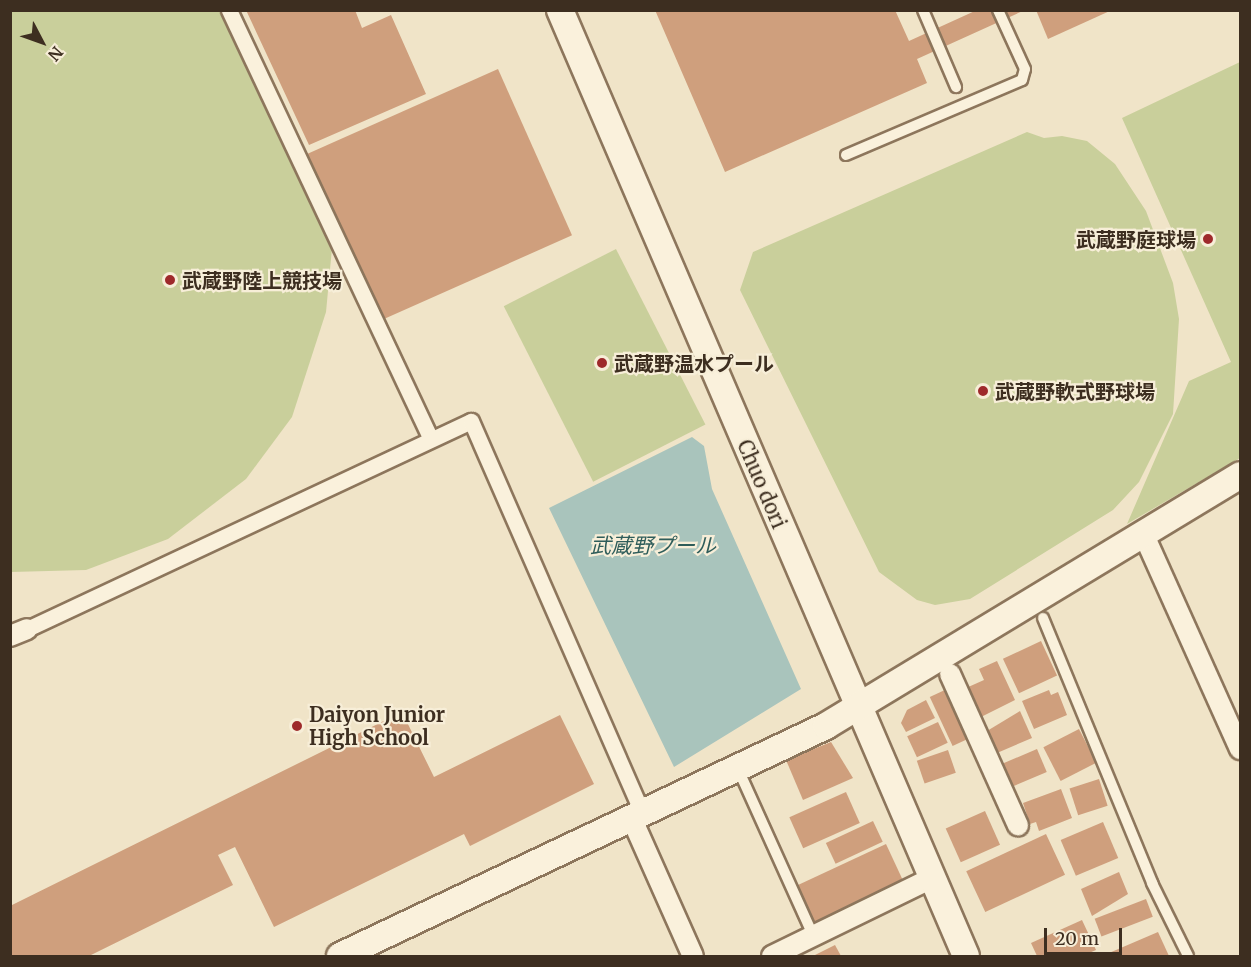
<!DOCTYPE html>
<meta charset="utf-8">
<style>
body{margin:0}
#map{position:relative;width:1251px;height:967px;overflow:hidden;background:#f0e4c8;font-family:Merriweather,"Noto Sans JP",serif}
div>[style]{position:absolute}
.green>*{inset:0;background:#c9cf9b;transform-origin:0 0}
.water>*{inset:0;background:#a9c4bc}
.building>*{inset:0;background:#cf9f7d;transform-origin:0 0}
.roads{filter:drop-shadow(2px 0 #8d765c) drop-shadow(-2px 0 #8d765c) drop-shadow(0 2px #8d765c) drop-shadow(0 -2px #8d765c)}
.service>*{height:10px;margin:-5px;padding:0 5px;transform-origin:5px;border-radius:5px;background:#faf1dc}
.pedestrian>*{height:15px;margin:-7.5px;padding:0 7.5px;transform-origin:7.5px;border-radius:7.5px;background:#faf1dc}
.minor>*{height:20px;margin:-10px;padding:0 10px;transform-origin:10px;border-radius:10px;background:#faf1dc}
.tertiary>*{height:26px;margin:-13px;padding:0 13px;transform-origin:13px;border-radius:13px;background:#faf1dc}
.dots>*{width:16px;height:16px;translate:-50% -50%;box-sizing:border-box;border:3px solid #f7eed8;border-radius:50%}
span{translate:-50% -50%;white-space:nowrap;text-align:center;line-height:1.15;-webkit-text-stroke:4.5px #f7eed8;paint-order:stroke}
.poi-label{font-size:20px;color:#3d2e20;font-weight:700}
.right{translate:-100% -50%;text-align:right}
.left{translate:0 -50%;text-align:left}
.street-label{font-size:20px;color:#3d2e20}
.water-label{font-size:21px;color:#2f5d5a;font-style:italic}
.frame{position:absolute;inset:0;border:12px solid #3d2e20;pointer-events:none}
.north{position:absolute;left:12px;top:12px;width:60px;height:60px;-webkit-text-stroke:4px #f7eed8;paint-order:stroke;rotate:131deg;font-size:16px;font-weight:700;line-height:24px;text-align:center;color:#3d2e20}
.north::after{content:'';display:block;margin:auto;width:21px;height:27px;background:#3d2e20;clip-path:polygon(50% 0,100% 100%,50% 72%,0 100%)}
.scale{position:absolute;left:1044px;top:928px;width:78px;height:27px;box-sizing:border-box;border:3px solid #3d2e20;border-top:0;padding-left:8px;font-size:18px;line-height:21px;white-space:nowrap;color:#3d2e20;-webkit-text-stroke:4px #f7eed8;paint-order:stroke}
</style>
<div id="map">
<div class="green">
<div style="clip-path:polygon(10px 11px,221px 11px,332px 248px,326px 312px,292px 417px,246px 479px,168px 539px,86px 570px,11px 572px)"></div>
<div style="clip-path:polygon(1240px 62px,1240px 458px,1127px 524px,1189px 381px,1231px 362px,1122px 118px)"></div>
<div style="clip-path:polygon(1027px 132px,1044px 138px,1062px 136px,1087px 141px,1115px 164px,1146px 211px,1173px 283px,1179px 319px,1173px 414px,1139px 482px,1113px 510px,970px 599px,935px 605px,917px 600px,879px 572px,740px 290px,753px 252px)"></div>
<div style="left:616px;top:249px;width:197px;height:126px;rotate:63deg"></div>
</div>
<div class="water">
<div style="clip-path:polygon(692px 437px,704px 446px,712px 489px,801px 689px,674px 767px,549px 508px)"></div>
</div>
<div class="building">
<div style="clip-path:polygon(246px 10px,355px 10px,362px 28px,391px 15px,426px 94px,309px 145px)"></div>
<div style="clip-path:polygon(655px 10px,895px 10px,909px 41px,977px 10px,1025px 10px,917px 59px,927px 83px,725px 172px)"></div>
<div style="clip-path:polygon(1036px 10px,1112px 10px,1048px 39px)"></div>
<div style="left:498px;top:69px;width:182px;height:209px;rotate:66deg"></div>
<div style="left:1041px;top:641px;width:38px;height:42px;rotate:65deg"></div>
<div style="clip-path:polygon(997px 661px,1015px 700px,979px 718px,966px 688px,984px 680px,979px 669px)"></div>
<div style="left:947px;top:689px;width:54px;height:19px;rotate:65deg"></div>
<div style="clip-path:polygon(1049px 690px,1051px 695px,1058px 692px,1067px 715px,1034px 729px,1022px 701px)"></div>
<div style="clip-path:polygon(926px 700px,935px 718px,906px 732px,901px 723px,907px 710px)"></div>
<div style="clip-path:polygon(1020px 711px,1032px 738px,997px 753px,987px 731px)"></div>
<div style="clip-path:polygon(402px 712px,434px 777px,560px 715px,594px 784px,470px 846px,464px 834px,274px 927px,235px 847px,218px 855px,233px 885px,89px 956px,10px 956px,10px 906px)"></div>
<div style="left:938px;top:722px;width:23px;height:34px;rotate:65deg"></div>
<div style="left:1079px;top:729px;width:38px;height:40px;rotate:63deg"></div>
<div style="clip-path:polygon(831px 742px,853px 778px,803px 800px,786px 760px)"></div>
<div style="left:1037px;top:749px;width:25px;height:39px;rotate:67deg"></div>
<div style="left:948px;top:750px;width:24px;height:33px;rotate:71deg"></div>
<div style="left:1099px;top:779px;width:28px;height:31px;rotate:72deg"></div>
<div style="clip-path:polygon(1061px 789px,1072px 818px,1039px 831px,1036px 822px,1030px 824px,1023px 803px)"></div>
<div style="left:846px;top:792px;width:34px;height:62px;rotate:66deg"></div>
<div style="left:985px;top:811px;width:37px;height:43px;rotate:66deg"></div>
<div style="left:873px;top:821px;width:23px;height:52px;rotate:65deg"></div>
<div style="left:1103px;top:822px;width:39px;height:46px;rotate:67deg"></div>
<div style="left:1046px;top:834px;width:45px;height:88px;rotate:65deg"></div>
<div style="left:886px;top:844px;width:44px;height:100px;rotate:65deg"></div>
<div style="clip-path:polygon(1119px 872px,1128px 894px,1092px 916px,1081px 889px)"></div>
<div style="left:1146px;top:899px;width:19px;height:55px;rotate:69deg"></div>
<div style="clip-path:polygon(1082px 920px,1096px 950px,1082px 956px,1037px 956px,1031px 943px)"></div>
<div style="clip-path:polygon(1158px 932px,1169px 956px,1110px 956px,1109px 953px)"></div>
<div style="clip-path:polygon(835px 945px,841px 956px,813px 956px)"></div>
</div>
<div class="roads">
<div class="service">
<div style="left:923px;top:10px;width:84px;rotate:66.8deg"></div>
<div style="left:846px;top:155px;width:191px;rotate:-23.1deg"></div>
<div style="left:1022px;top:80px;width:11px;rotate:-75deg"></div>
<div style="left:1025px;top:69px;width:65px;rotate:-114.6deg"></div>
<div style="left:1043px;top:618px;width:287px;rotate:67.6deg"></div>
<div style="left:1152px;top:883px;width:81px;rotate:63.7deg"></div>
<div style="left:738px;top:769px;width:182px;rotate:65.7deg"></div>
</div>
<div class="pedestrian">
<div style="left:229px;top:10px;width:473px;rotate:64.8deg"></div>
<div style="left:27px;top:629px;width:490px;rotate:-25.1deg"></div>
<div style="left:471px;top:421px;width:428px;rotate:66.4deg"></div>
</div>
<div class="minor">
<div style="left:1143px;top:533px;width:237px;rotate:65.8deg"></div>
<div style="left:10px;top:636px;width:18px;rotate:-22deg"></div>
<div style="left:950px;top:674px;width:166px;rotate:65.8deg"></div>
<div style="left:631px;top:817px;width:152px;rotate:66deg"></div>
<div style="left:772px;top:956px;width:178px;rotate:-26deg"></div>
</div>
<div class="tertiary">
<div style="left:560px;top:10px;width:1029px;rotate:66.77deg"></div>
<div style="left:340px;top:956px;width:538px;rotate:-25.33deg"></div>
<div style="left:826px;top:726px;width:484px;rotate:-31.2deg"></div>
</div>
</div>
<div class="dots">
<div style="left:1208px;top:239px;background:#9e2a2b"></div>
<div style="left:170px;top:280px;background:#9e2a2b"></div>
<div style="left:602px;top:363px;background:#9e2a2b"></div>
<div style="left:983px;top:391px;background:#9e2a2b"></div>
<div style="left:297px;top:726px;background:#9e2a2b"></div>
</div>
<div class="poi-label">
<span class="right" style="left:1196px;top:239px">武蔵野庭球場</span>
<span class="left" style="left:182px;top:280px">武蔵野陸上競技場</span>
<span class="left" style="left:614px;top:363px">武蔵野温水プール</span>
<span class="left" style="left:995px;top:391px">武蔵野軟式野球場</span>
<span class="left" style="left:309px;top:726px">Daiyon Junior<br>High School</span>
</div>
<div class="street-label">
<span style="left:762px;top:484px;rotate:67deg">Chuo dori</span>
</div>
<div class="water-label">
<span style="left:653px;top:546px">武蔵野プール</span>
</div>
<div class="frame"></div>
<div class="north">N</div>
<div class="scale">20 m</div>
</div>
